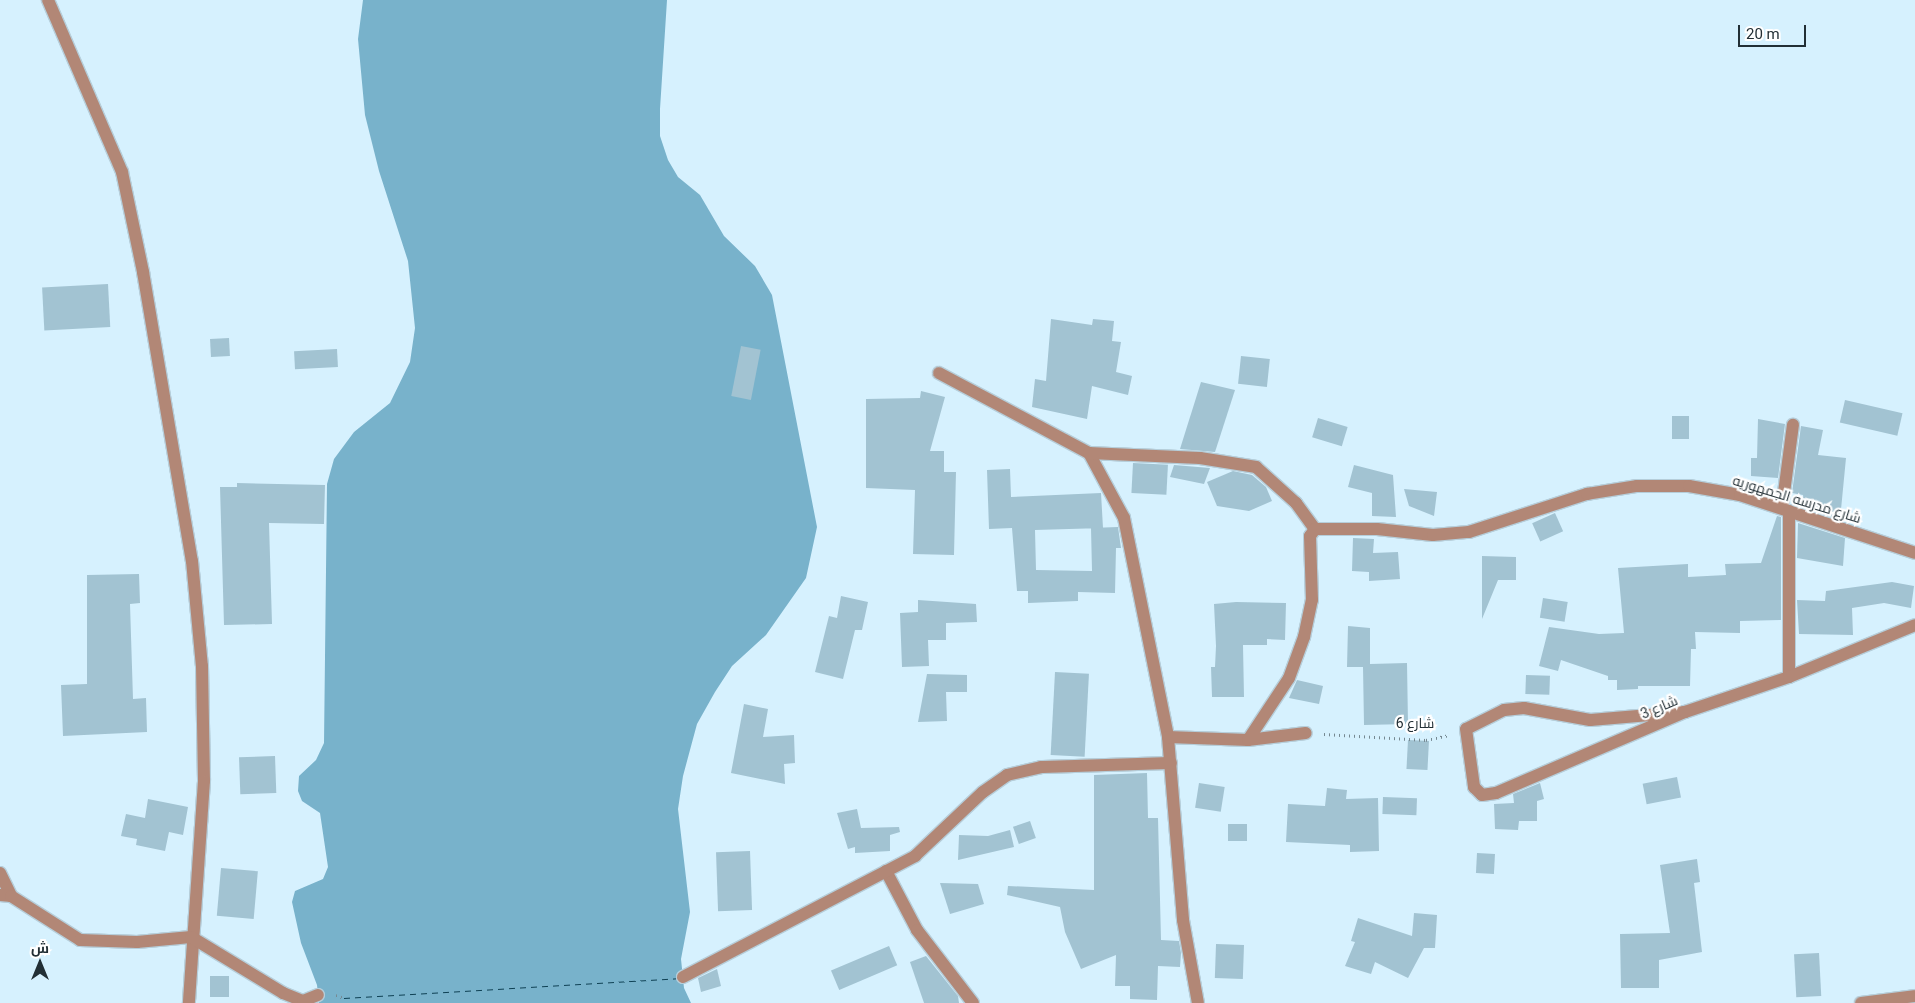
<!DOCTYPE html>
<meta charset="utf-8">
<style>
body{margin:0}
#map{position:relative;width:1915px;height:1003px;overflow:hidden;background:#d6f1fe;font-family:Roboto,Cairo,sans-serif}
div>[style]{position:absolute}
.water>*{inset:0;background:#78b2cb}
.ferry>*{height:1px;margin-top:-0.5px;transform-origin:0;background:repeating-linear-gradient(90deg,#0e4053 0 6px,transparent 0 11px)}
.building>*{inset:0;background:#a2c3d2;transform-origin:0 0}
.path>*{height:3px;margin-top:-1.5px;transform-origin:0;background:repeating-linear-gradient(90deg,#768992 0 1px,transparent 0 5px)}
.roads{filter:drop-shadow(1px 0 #b6ceda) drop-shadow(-1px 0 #b6ceda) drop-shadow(0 1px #b6ceda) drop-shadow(0 -1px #b6ceda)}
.minor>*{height:12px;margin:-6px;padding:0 6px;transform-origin:6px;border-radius:6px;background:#b28776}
span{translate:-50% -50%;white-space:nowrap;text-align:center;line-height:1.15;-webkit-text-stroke:4.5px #fff;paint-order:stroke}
.street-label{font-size:14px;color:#222f35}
.north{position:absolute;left:15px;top:938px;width:50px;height:50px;-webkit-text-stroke:4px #fff;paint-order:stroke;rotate:0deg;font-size:14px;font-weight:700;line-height:20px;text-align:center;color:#222f35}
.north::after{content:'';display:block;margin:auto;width:18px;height:22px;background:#222f35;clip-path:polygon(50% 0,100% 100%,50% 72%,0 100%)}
.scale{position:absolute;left:1738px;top:25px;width:68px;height:22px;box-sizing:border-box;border:2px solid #222f35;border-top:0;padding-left:6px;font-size:15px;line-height:18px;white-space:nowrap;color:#222f35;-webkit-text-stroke:4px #fff;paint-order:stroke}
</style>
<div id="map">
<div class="water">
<div style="clip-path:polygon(363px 0,667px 0,660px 109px,660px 136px,668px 160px,678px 177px,700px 195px,724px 236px,755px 266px,772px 295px,817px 527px,806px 578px,766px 635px,732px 666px,715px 692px,697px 724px,683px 776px,678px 809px,690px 912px,681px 959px,684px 988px,691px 1003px,319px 1003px,317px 985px,301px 943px,292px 902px,295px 891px,323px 879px,328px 867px,320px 813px,302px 801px,298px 791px,299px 776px,316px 760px,324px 743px,327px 484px,334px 459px,354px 432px,390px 403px,410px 362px,415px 328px,408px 261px,379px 171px,365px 115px,358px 39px)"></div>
</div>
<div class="ferry">
<div style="left:344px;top:998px;width:335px;rotate:-3.4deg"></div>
</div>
<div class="building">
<div style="left:108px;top:284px;width:43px;height:66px;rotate:87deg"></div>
<div style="clip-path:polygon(1051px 319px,1092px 325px,1093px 319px,1114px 321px,1112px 341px,1121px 342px,1116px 372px,1132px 376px,1128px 395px,1092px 386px,1087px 419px,1032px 407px,1035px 379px,1046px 381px)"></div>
<div style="left:229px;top:338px;width:18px;height:19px;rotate:87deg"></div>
<div style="left:741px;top:346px;width:20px;height:51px;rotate:11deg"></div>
<div style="left:337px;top:349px;width:18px;height:43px;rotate:87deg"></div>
<div style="left:1241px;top:356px;width:29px;height:28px;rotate:6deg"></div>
<div style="clip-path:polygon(1201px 382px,1235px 390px,1215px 452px,1180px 449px)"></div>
<div style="clip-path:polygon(921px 391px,945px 397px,930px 451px,944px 451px,944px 472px,956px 472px,954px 555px,913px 554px,915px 490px,866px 488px,866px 399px,920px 398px)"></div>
<div style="left:1845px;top:400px;width:59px;height:23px;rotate:13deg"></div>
<div style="left:1672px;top:416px;width:17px;height:23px"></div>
<div style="left:1318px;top:418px;width:31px;height:20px;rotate:17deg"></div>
<div style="clip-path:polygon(1758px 419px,1785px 424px,1778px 478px,1751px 476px,1751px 458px,1757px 458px)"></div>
<div style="clip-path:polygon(1801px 426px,1823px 430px,1818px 455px,1846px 458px,1840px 520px,1801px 507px,1803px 495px,1792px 493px)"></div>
<div style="left:1133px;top:463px;width:35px;height:30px;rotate:3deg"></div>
<div style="clip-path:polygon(1174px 465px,1210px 468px,1204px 484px,1170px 477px)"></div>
<div style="clip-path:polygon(1354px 465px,1393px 475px,1396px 517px,1372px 516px,1372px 493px,1348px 487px)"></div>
<div style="clip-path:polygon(1010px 469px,1011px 497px,1101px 493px,1103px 528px,1035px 530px,1036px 570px,1092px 571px,1091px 528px,1118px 527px,1121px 548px,1116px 548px,1115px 593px,1078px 592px,1078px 601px,1028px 603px,1028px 591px,1017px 591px,1012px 528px,989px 529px,987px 470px)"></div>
<div style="clip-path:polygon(1233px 471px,1252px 475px,1266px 487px,1272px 501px,1249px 511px,1217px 506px,1207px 482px)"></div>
<div style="clip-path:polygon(237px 483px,325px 485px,324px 524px,269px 523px,272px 624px,224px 625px,220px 487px,237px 487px)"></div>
<div style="clip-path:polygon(1404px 489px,1437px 492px,1434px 516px,1409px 506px)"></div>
<div style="left:1555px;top:513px;width:20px;height:25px;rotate:66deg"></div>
<div style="clip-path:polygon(1777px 516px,1781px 517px,1781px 620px,1740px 621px,1740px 633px,1695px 632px,1696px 649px,1691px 649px,1690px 686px,1638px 686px,1638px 689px,1617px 690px,1617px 680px,1608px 680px,1608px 676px,1561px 660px,1558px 671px,1539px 666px,1549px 627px,1599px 634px,1624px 633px,1618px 568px,1688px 564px,1688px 577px,1726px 575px,1725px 564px,1761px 563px)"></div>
<div style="clip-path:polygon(1798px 523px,1845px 538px,1843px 566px,1797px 558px)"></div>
<div style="clip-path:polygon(1353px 538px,1374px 539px,1373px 553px,1398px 552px,1400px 579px,1369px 581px,1369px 572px,1352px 571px)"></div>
<div style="clip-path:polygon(1482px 556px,1516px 557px,1516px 580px,1498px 580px,1482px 619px)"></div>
<div style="clip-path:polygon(139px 574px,140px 603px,130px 604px,133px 699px,146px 698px,147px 732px,63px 736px,61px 685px,87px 684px,87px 575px)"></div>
<div style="clip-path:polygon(1892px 582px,1914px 586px,1911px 608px,1884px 603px,1852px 608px,1853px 635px,1799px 634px,1797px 600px,1825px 601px,1826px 591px)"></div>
<div style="clip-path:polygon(841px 596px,868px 602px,862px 630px,855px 630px,843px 679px,815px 672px,829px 616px,837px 618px)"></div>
<div style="left:1543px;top:598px;width:25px;height:20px;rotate:9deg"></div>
<div style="clip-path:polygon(918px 600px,976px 604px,977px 622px,946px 623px,946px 640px,928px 640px,929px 666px,902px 667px,900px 613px,918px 612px)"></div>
<div style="clip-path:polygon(1236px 602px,1286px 603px,1285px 640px,1267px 639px,1267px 645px,1243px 645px,1244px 697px,1212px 697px,1211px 667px,1215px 667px,1216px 646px,1214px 604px)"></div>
<div style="clip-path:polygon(1348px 626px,1370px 628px,1370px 664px,1407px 663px,1408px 724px,1364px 725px,1363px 667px,1347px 667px)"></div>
<div style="left:1055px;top:672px;width:34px;height:83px;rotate:3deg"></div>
<div style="clip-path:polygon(927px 674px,967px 675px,967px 692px,946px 692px,947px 721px,918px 722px)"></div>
<div style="left:1526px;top:675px;width:24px;height:19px;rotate:2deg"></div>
<div style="clip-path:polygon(1297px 680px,1323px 686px,1319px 704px,1289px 698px)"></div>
<div style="clip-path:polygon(744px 704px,768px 709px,763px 737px,794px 735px,795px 763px,784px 764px,785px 784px,731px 773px)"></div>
<div style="left:1408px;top:740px;width:21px;height:29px;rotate:3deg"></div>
<div style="left:275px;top:756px;width:37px;height:36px;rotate:88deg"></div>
<div style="clip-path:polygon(1147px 773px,1148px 818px,1158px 818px,1161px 940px,1179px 941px,1181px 953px,1180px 967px,1158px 966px,1157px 1000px,1130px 999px,1130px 986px,1115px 986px,1116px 955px,1081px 969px,1065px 932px,1060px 907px,1007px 895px,1008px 886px,1094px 890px,1094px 775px)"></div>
<div style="left:1677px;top:777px;width:21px;height:35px;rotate:79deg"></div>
<div style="left:1199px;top:783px;width:26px;height:25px;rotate:9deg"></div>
<div style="clip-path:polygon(1540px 783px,1544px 799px,1537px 801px,1537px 821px,1519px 821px,1518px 830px,1495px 829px,1494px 804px,1514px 803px,1513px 794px)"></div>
<div style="clip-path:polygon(1327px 788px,1347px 790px,1346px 799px,1378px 798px,1379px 851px,1350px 852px,1350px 845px,1286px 842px,1288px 804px,1325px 806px)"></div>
<div style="left:1383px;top:797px;width:34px;height:17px;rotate:2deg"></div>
<div style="clip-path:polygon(148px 799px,188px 807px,183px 835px,169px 832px,165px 851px,136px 845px,137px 839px,121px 836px,126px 814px,145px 818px)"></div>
<div style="clip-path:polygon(857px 809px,861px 828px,899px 827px,900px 832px,890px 835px,890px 851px,855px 853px,855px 847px,848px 849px,837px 813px)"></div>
<div style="left:1030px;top:821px;width:18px;height:18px;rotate:71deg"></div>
<div style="left:1228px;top:824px;width:19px;height:17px"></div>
<div style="clip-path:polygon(1010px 830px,1014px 847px,958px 860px,959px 835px,988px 836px)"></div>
<div style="left:750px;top:851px;width:59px;height:34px;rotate:88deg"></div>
<div style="left:1477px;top:853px;width:18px;height:20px;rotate:3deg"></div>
<div style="clip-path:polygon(1697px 859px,1700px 882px,1694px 883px,1702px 952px,1659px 960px,1659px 988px,1621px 988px,1620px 934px,1670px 933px,1660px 865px)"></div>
<div style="left:221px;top:868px;width:37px;height:48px;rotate:5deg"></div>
<div style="clip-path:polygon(940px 883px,978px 884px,984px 904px,950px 914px)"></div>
<div style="clip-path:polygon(1414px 913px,1437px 915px,1435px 948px,1424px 948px,1408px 978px,1375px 962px,1371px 974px,1345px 966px,1355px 942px,1351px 941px,1358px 918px,1412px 936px)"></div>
<div style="left:1244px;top:945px;width:34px;height:28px;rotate:92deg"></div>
<div style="left:889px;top:946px;width:21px;height:63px;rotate:67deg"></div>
<div style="left:1819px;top:953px;width:43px;height:25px;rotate:87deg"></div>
<div style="clip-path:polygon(926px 956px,958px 996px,959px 1003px,924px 1003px,910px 962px)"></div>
<div style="clip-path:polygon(717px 969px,721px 986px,701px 992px,698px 978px)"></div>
<div style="left:210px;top:976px;width:19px;height:21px"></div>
</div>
<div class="path">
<div style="left:1324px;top:734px;width:102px;rotate:3.4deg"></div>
<div style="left:1426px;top:740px;width:24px;rotate:-12deg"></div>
<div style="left:336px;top:995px;width:9px;rotate:21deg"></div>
</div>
<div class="roads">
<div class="minor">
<div style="left:48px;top:0;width:187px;rotate:66.7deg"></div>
<div style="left:122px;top:172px;width:102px;rotate:78.1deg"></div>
<div style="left:143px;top:272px;width:293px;rotate:80.4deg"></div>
<div style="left:192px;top:561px;width:105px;rotate:84.6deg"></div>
<div style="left:202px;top:666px;width:115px;rotate:89deg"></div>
<div style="left:204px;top:781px;width:223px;rotate:93.9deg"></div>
<div style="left:939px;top:373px;width:170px;rotate:28.1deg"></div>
<div style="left:1089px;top:453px;width:74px;rotate:61.7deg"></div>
<div style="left:1124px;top:518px;width:223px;rotate:78.6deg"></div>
<div style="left:1168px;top:737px;width:184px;rotate:85.3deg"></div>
<div style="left:1183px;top:920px;width:84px;rotate:79.8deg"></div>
<div style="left:1089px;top:453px;width:111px;rotate:2.6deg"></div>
<div style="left:1200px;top:458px;width:57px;rotate:9.1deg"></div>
<div style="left:1256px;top:467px;width:54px;rotate:42deg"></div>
<div style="left:1296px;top:503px;width:32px;rotate:54deg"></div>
<div style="left:1782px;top:508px;width:84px;rotate:-82.5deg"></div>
<div style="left:1315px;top:529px;width:62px"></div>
<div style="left:1377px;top:529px;width:56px;rotate:6.1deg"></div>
<div style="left:1433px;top:535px;width:36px;rotate:-5deg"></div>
<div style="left:1469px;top:532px;width:124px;rotate:-17.9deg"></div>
<div style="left:1587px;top:494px;width:51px;rotate:-9.1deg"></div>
<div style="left:1637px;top:486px;width:52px"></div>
<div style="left:1689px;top:486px;width:52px;rotate:10deg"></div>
<div style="left:1740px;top:495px;width:184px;rotate:18.3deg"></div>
<div style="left:1789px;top:677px;width:166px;rotate:-90deg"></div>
<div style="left:1685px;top:712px;width:95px;rotate:175.2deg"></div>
<div style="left:1590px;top:720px;width:67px;rotate:-169.7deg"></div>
<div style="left:1524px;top:708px;width:20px;rotate:174deg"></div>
<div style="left:1504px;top:710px;width:42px;rotate:153.4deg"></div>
<div style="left:1466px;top:729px;width:59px;rotate:82.1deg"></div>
<div style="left:1474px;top:787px;width:11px;rotate:45deg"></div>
<div style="left:1482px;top:795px;width:14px;rotate:-8deg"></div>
<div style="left:1496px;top:793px;width:206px;rotate:-23.2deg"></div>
<div style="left:1685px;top:712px;width:110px;rotate:-18.6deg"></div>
<div style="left:1789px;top:677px;width:136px;rotate:-22.4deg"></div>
<div style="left:1168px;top:737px;width:80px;rotate:2.1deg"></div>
<div style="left:1248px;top:740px;width:58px;rotate:-6.9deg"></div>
<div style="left:1248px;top:740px;width:74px;rotate:-56.5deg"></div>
<div style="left:1289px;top:678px;width:44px;rotate:-69.9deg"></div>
<div style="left:1304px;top:637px;width:38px;rotate:-78deg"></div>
<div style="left:1312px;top:600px;width:64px;rotate:-91.8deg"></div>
<div style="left:1310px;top:536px;width:9px;rotate:-54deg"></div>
<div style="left:886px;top:871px;width:67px;rotate:62.3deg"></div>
<div style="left:917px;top:930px;width:92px;rotate:52.5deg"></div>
<div style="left:0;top:873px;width:25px;rotate:64deg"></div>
<div style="left:0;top:895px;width:11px;rotate:5deg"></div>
<div style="left:11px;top:896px;width:82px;rotate:32.5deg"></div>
<div style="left:80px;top:940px;width:57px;rotate:2deg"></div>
<div style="left:137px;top:942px;width:54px;rotate:-5.3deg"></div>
<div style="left:191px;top:937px;width:108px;rotate:31.3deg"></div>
<div style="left:283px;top:993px;width:22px;rotate:22deg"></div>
<div style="left:303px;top:1001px;width:16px;rotate:-22deg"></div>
<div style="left:683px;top:977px;width:262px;rotate:-27.5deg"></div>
<div style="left:915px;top:856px;width:93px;rotate:-43.3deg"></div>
<div style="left:983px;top:792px;width:29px;rotate:-35deg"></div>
<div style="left:1007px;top:775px;width:35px;rotate:-13deg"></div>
<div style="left:1041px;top:767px;width:130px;rotate:-1.8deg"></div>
<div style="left:1861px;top:1003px;width:54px;rotate:-7.4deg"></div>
</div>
</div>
<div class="street-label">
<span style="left:1797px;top:499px;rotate:17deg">شارع مدرسه الجمهوريه</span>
<span style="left:1659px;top:707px;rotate:-23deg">شارع 3</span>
<span style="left:1415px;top:723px">شارع 6</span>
</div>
<div class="north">ش</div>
<div class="scale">20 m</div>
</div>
